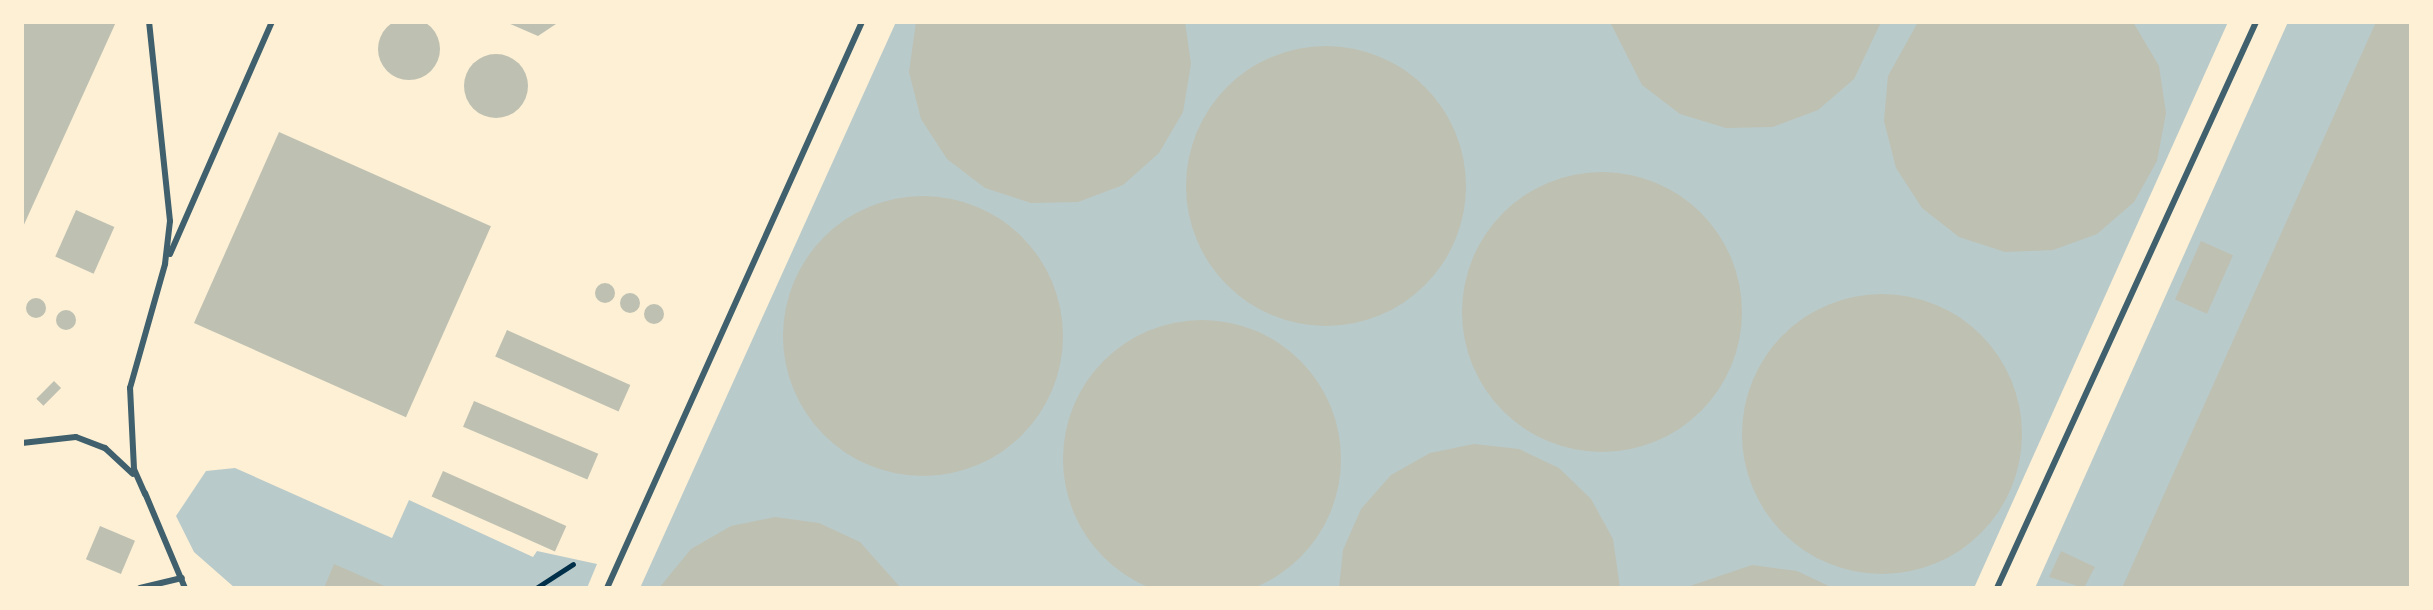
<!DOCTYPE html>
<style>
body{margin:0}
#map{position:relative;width:2433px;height:610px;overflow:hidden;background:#fdf0d5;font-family:Raleway,sans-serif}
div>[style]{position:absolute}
.green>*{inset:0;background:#b9caca}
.building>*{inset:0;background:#bec0b2;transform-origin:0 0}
.round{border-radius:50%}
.path>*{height:5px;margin:-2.5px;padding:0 2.5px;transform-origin:2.5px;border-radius:2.5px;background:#003049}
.service>*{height:6px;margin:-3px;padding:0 3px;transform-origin:3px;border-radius:3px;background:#3f606c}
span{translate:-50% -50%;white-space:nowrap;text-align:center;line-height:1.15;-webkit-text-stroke:7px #fdf0d5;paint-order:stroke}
.frame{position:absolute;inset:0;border:24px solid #fdf0d5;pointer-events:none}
</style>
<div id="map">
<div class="green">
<div style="clip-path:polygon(896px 22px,2228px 22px,1974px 588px,640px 588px)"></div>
<div style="clip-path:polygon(2288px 22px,2411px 22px,2411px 588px,2035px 588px)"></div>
<div style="clip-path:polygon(235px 468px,392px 538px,409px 500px,533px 557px,537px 551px,597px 564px,587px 588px,235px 588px,194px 552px,176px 516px,206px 471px)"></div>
</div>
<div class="building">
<div class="round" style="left:378px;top:18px;width:62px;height:62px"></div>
<div style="clip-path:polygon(22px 22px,116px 22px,22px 229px)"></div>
<div style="clip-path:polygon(506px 22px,559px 22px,538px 36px)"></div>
<div style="clip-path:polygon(916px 22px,1185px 22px,1191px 64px,1183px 112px,1159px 153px,1123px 185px,1078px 202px,1031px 203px,985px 188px,947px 159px,921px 119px,909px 72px)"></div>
<div style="clip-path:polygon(1610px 22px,1881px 22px,1854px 79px,1818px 110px,1773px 127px,1726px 128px,1680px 114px,1642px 85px)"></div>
<div style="clip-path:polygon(1918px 22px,2133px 22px,2159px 66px,2166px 113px,2157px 161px,2134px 202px,2097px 234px,2053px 250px,2005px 252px,1959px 237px,1922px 208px,1896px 168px,1884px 121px,1888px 76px)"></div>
<div style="clip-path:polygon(2376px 22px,2411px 22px,2411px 588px,2122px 588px)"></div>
<div class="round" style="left:1186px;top:46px;width:280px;height:280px"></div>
<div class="round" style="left:464px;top:54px;width:64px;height:64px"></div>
<div style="left:279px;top:132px;width:232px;height:209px;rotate:24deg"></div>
<div class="round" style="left:1462px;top:172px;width:280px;height:280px"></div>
<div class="round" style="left:783px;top:196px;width:280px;height:280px"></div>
<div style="left:76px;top:210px;width:42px;height:51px;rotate:24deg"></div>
<div style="left:2201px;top:241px;width:35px;height:64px;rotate:24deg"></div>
<div class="round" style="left:595px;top:283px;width:20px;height:20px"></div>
<div class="round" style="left:620px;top:293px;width:20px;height:20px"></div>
<div class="round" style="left:1742px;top:294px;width:280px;height:280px"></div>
<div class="round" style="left:26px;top:298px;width:20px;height:20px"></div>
<div class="round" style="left:644px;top:304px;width:20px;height:20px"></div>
<div class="round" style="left:56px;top:310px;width:20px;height:20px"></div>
<div class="round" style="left:1063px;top:320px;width:278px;height:278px"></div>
<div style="left:507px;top:330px;width:135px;height:29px;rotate:24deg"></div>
<div style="left:54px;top:381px;width:10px;height:25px;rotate:45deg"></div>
<div style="left:474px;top:401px;width:135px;height:28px;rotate:23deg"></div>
<div style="clip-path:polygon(1474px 444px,1519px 449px,1559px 468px,1591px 499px,1613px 539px,1620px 588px,1339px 588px,1343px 550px,1361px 509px,1391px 475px,1430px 453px)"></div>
<div style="left:443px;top:471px;width:135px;height:28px;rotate:24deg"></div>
<div style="clip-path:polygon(775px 517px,819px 523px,860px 542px,901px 588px,659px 588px,691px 549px,731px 526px)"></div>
<div style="left:100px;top:526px;width:38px;height:36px;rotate:23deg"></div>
<div style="clip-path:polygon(2061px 551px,2095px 567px,2084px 588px,2049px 577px)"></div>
<div style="clip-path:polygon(334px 564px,389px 588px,324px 588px)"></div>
<div style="clip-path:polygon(1752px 565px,1797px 571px,1833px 588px,1684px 588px)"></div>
</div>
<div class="path">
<div style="left:536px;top:588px;width:44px;rotate:-33deg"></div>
</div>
<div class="service">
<div style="left:170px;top:254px;width:253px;rotate:-66.3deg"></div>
<div style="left:22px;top:443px;width:54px;rotate:-6.3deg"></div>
<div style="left:76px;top:437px;width:31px;rotate:21deg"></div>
<div style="left:105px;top:448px;width:38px;rotate:43deg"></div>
<div style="left:145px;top:493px;width:103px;rotate:67.2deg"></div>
<div style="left:145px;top:494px;width:27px;rotate:-114deg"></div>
<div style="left:134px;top:469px;width:81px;rotate:-92.8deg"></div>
<div style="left:130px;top:388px;width:129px;rotate:-74.2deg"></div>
<div style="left:165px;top:264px;width:43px;rotate:-83.4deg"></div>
<div style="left:170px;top:221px;width:200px;rotate:-96deg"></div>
<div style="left:140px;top:588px;width:43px;rotate:-13.4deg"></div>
<div style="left:607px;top:588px;width:621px;rotate:-65.75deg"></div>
<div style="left:1997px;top:588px;width:622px;rotate:-65.41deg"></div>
</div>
<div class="frame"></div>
</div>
